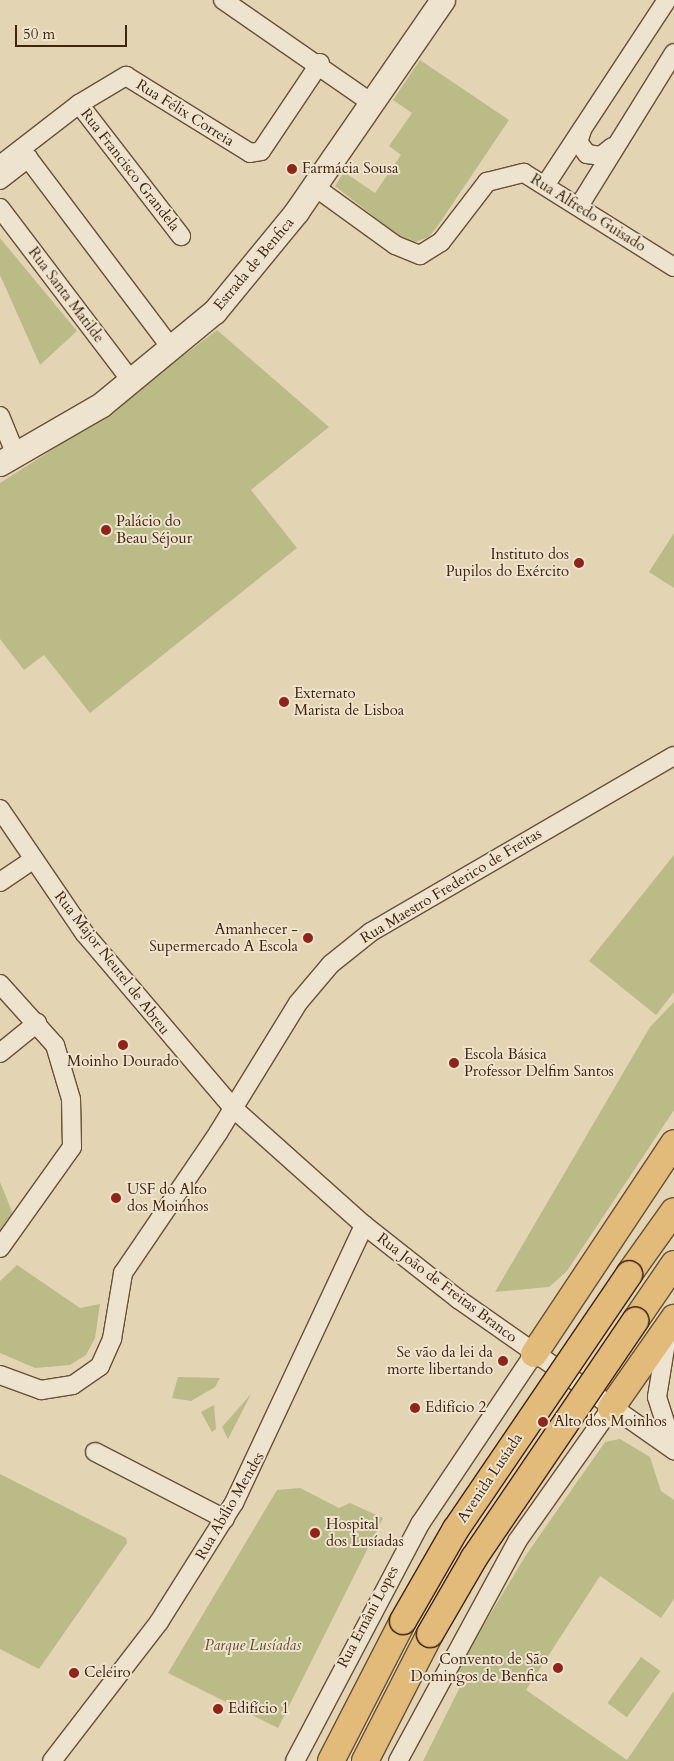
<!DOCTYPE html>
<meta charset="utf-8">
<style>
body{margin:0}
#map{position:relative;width:674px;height:1761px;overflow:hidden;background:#e3d4b4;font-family:Cardo,serif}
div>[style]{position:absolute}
.green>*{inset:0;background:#bb8;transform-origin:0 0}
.roads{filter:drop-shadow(1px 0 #6a5037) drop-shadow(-1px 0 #6a5037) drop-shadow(0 1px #6a5037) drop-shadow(0 -1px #6a5037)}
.street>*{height:18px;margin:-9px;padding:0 9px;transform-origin:9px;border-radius:9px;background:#ede3ce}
.secondary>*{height:24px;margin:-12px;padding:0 12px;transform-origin:12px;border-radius:12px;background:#ede3ce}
.primary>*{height:26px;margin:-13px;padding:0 13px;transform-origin:13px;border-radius:13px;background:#e2ba7a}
.bridges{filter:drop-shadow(1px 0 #42240d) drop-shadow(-1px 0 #42240d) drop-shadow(0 1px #42240d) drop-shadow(0 -1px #42240d)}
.primary-bridge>*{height:26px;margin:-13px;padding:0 13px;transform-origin:13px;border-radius:13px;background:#e2ba7a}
.dots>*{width:14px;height:14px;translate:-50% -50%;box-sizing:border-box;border:2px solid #ede3ce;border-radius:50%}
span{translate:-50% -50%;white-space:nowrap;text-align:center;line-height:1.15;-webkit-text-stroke:4px #ede3ce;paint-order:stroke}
.street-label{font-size:15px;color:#42240d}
.poi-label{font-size:15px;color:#42240d}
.left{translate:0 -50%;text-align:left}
.right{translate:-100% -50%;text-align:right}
.park-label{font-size:15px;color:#604a2c;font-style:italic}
.scale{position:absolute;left:15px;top:25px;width:112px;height:22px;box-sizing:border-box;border:2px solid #42240d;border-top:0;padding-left:6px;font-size:15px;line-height:18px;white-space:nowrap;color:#42240d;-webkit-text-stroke:4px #ede3ce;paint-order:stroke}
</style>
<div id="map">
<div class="green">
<div style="clip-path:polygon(420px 60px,509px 120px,439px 224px,429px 237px,415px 242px,406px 242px,335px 186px,344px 172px,375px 193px,401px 155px,389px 146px,412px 113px,393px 100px)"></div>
<div style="clip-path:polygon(0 238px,77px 331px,40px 365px,0 275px)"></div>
<div style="clip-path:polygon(217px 330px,329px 427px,251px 490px,297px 548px,90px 713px,44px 655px,24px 670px,0 639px,0 483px,94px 423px)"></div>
<div style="clip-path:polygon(674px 533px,674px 588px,649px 572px)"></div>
<div style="clip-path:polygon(674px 855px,674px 992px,656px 1015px,589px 961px)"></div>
<div style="clip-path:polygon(674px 1002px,674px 1110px,567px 1271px,549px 1287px,495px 1292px,650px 1027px)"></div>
<div style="clip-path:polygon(0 1182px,13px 1214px,0 1235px)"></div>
<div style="clip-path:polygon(17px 1265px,80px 1308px,100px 1304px,95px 1338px,86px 1355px,70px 1365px,35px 1368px,0 1353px,0 1281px)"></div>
<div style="clip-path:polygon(178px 1377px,220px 1378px,215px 1387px,191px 1401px,172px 1398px)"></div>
<div style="clip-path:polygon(251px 1394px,228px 1439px,222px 1427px)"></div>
<div style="clip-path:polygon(214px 1405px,216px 1429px,212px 1432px,201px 1412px)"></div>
<div style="clip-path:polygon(620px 1439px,650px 1457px,661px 1491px,674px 1500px,674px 1599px,661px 1618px,600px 1576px,526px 1690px,627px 1760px,674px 1691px,674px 1761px,423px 1761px,460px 1687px,457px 1669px,526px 1555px,605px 1442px)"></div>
<div style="clip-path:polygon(0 1474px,126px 1538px,127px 1543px,39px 1669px,0 1649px)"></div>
<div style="clip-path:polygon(300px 1488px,339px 1508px,350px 1503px,383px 1518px,278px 1728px,168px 1673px,277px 1490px)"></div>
<div style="left:641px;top:1657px;width:24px;height:57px;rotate:36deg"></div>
</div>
<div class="roads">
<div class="street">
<div style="left:223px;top:0;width:183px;rotate:34.7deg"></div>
<div style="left:79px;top:104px;width:167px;rotate:52.3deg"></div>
<div style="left:582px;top:130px;width:13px;rotate:108deg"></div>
<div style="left:578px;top:142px;width:15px;rotate:53deg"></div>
<div style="left:587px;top:154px;width:14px;rotate:8deg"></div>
<div style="left:601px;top:156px;width:14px;rotate:-39deg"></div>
<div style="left:0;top:165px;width:100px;rotate:-37.7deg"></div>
<div style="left:79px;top:104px;width:55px;rotate:-30.8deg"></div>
<div style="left:126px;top:76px;width:146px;rotate:31.8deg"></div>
<div style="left:250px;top:153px;width:11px;rotate:-10deg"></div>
<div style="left:261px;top:151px;width:106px;rotate:-56.2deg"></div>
<div style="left:0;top:180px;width:36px;rotate:-38deg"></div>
<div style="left:28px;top:158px;width:239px;rotate:53deg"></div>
<div style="left:546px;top:184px;width:220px;rotate:-56.7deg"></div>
<div style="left:315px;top:187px;width:99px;rotate:35.9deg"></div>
<div style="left:395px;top:245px;width:27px;rotate:22deg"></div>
<div style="left:420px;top:255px;width:25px;rotate:-32deg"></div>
<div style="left:441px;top:242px;width:76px;rotate:-52.5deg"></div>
<div style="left:487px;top:182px;width:38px;rotate:-14deg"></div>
<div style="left:524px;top:173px;width:177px;rotate:32.1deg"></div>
<div style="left:579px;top:206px;width:180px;rotate:-58.2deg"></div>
<div style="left:0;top:208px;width:218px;rotate:52.8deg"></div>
<div style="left:0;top:416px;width:42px;rotate:67.7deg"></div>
<div style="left:0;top:809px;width:151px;rotate:55.8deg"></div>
<div style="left:85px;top:934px;width:228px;rotate:49.6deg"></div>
<div style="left:233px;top:1108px;width:176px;rotate:41.8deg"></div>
<div style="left:364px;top:1225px;width:120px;rotate:38.2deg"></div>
<div style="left:458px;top:1299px;width:264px;rotate:35deg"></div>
<div style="left:0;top:882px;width:40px;rotate:-34deg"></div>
<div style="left:0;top:984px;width:82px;rotate:48deg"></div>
<div style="left:55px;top:1045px;width:56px;rotate:73.5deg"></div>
<div style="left:71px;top:1099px;width:48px;rotate:88.8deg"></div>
<div style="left:72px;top:1147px;width:124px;rotate:125.5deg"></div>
<div style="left:0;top:1053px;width:48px;rotate:-39deg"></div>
<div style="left:667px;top:1336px;width:62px;rotate:99.3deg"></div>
<div style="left:657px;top:1397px;width:56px;rotate:72.2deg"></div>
<div style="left:0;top:1375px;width:44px;rotate:20.1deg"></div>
<div style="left:41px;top:1390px;width:32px;rotate:-9deg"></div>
<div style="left:73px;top:1385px;width:33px;rotate:-35deg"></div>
<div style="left:100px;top:1366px;width:30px;rotate:-66deg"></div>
<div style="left:112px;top:1339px;width:67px;rotate:-80.5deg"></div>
<div style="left:123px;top:1273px;width:169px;rotate:-55.8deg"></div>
<div style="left:218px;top:1133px;width:153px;rotate:-58.4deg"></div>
<div style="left:298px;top:1003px;width:51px;rotate:-49.8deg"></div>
<div style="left:331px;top:964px;width:51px;rotate:-38.7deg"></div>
<div style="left:371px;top:932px;width:350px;rotate:-30.2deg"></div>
<div style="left:95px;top:1452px;width:146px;rotate:27.3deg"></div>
<div style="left:52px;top:1761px;width:175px;rotate:-52.4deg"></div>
<div style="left:159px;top:1622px;width:141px;rotate:-57.8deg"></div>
<div style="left:234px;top:1503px;width:307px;rotate:-64.9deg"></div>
<div style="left:295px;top:1761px;width:268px;rotate:-62.2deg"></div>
<div style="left:420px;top:1524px;width:205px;rotate:-56.2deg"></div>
<div style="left:398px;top:1761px;width:251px;rotate:-61.5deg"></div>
<div style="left:518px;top:1540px;width:161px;rotate:-54.8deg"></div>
</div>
<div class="secondary">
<div style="left:0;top:464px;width:118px;rotate:-30deg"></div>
<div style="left:102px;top:405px;width:146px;rotate:-39.5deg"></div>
<div style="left:215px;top:312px;width:129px;rotate:-50.6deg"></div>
<div style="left:297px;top:212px;width:257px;rotate:-55.4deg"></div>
</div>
<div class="primary">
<div style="left:629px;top:1274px;width:77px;rotate:-54.5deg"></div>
<div style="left:635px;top:1321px;width:69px;rotate:-55.6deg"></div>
<div style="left:534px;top:1354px;width:253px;rotate:-56.4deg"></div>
<div style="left:611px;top:1408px;width:110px;rotate:-55deg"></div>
<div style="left:331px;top:1761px;width:157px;rotate:-62.8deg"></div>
<div style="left:365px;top:1761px;width:143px;rotate:-62.9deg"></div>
</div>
</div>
<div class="bridges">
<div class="primary-bridge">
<div style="left:403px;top:1621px;width:106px;rotate:-60.1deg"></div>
<div style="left:456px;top:1529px;width:308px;rotate:-55.8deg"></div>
<div style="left:430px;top:1634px;width:88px;rotate:-59.9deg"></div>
<div style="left:474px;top:1558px;width:287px;rotate:-55.8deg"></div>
</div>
</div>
<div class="dots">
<div style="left:292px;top:169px;background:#8f2418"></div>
<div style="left:106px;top:530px;background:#8f2418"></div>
<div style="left:579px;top:563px;background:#8f2418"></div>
<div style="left:284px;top:702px;background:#8f2418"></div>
<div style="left:308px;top:938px;background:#8f2418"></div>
<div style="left:123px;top:1045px;background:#8f2418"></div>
<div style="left:454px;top:1063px;background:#8f2418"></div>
<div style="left:116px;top:1198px;background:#8f2418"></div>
<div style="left:503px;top:1361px;background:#8f2418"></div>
<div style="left:415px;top:1408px;background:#8f2418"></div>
<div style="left:543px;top:1422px;background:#8f2418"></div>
<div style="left:315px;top:1533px;background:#8f2418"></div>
<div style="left:558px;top:1668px;background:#8f2418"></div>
<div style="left:74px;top:1673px;background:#8f2418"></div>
<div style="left:218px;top:1709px;background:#8f2418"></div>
</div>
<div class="street-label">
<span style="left:185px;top:113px;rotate:32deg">Rua Félix Correia</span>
<span style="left:130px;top:170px;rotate:52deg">Rua Francisco Grandela</span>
<span style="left:588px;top:213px;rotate:32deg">Rua Alfredo Guisado</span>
<span style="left:254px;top:264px;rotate:-50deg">Estrada de Benfica</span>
<span style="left:66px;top:295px;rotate:53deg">Rua Santa Matilde</span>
<span style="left:451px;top:886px;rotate:-31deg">Rua Maestro Frederico de Freitas</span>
<span style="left:112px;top:963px;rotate:52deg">Rua Major Neutel de Abreu</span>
<span style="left:447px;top:1288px;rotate:37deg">Rua João de Freitas Branco</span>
<span style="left:490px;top:1478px;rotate:-56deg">Avenida Lusíada</span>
<span style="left:230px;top:1506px;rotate:-60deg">Rua Abílio Mendes</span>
<span style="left:368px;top:1617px;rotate:-62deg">Rua Ernâni Lopes</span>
</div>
<div class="poi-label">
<span class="left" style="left:302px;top:169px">Farmácia Sousa</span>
<span class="left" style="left:116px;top:530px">Palácio do<br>Beau Séjour</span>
<span class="right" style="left:569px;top:563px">Instituto dos<br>Pupilos do Exército</span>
<span class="left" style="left:294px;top:702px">Externato<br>Marista de Lisboa</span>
<span class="right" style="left:298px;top:938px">Amanhecer -<br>Supermercado A Escola</span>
<span class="left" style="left:464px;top:1063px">Escola Básica<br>Professor Delfim Santos</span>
<span style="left:123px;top:1062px">Moinho Dourado</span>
<span class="left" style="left:127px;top:1198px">USF do Alto<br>dos Moinhos</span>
<span class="right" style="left:493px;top:1361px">Se vão da lei da<br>morte libertando</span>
<span class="left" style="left:425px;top:1408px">Edifício 2</span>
<span class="left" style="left:554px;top:1422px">Alto dos Moinhos</span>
<span class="left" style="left:326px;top:1533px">Hospital<br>dos Lusíadas</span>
<span class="right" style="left:548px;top:1668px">Convento de São<br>Domingos de Benfica</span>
<span class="left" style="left:84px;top:1673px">Celeiro</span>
<span class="left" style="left:228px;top:1709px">Edifício 1</span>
</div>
<div class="park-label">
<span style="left:253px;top:1646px">Parque Lusíadas</span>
</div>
<div class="scale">50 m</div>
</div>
